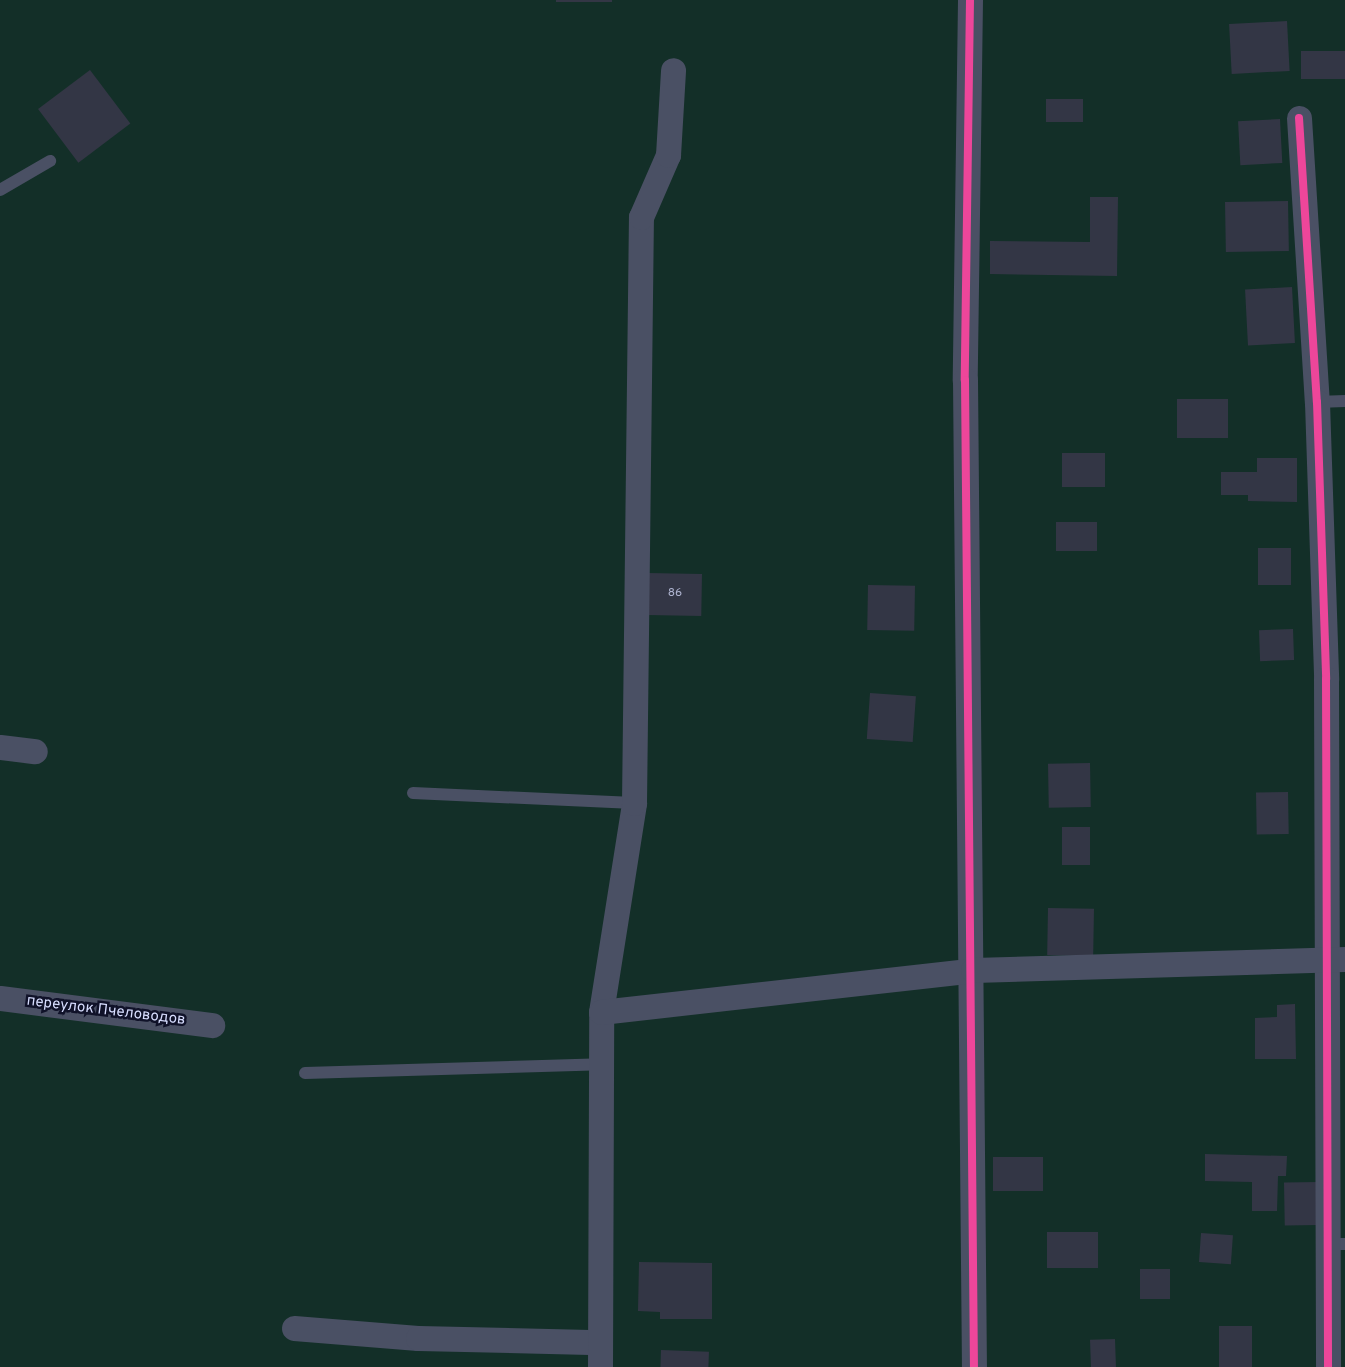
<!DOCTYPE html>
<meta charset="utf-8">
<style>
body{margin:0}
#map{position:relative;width:1345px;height:1367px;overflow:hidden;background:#161723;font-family:Overpass,sans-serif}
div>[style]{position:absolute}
.green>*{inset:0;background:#132f28;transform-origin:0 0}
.building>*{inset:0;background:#333645;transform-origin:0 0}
.service>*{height:12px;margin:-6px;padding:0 6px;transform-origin:6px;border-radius:6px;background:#4a5064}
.minor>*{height:25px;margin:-12.5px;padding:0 12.5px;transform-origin:12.5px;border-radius:12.5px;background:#4a5064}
.cycleway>*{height:8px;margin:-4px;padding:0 4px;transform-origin:4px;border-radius:4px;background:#ed469a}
span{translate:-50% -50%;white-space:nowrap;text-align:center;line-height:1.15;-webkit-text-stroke:5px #101229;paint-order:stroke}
.number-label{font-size:12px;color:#afb4d0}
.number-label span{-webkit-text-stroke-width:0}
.street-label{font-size:15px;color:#d8deff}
</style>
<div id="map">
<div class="green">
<div style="left:0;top:0;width:1345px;height:1367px"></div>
</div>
<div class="building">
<div style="left:556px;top:0;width:56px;height:2px"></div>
<div style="left:1287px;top:21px;width:50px;height:58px;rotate:87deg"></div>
<div style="left:1345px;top:51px;width:28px;height:44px;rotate:90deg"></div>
<div style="left:90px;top:70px;width:67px;height:65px;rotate:53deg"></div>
<div style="left:1046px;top:99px;width:37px;height:23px"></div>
<div style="left:1280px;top:119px;width:44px;height:42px;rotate:87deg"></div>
<div style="clip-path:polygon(1090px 197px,1118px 197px,1117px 276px,990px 274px,990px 241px,1090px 242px)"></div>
<div style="left:1288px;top:201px;width:50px;height:63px;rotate:89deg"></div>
<div style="left:1292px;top:287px;width:56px;height:47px;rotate:87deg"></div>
<div style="left:1177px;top:399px;width:51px;height:39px"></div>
<div style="left:1062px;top:453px;width:43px;height:34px"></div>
<div style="clip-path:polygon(1257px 458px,1297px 458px,1297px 502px,1248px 501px,1248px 495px,1221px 495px,1221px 472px,1257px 472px)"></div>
<div style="left:1056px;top:522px;width:41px;height:29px"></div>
<div style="left:1258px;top:548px;width:33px;height:37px"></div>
<div style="left:648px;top:573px;width:54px;height:42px;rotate:1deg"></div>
<div style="left:868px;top:585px;width:47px;height:45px;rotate:1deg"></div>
<div style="left:1293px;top:629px;width:31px;height:34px;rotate:88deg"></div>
<div style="left:870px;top:693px;width:46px;height:46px;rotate:4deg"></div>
<div style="left:1090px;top:763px;width:44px;height:42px;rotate:89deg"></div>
<div style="left:1288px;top:792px;width:42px;height:32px;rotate:89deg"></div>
<div style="left:1062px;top:827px;width:28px;height:38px"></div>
<div style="left:1048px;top:908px;width:46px;height:47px;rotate:1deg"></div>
<div style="clip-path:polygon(1295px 1004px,1296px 1059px,1255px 1059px,1255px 1018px,1277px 1017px,1277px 1005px)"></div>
<div style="clip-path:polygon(1205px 1154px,1287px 1156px,1286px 1176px,1278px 1176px,1277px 1211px,1252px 1211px,1252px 1182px,1205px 1181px)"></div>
<div style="left:993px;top:1157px;width:50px;height:34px"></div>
<div style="left:1318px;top:1182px;width:43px;height:34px;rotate:89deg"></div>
<div style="left:1047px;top:1232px;width:51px;height:36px"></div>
<div style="left:1201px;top:1233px;width:32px;height:29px;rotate:4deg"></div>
<div style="clip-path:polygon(639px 1262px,712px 1263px,712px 1319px,660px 1319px,660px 1312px,638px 1311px)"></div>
<div style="left:1140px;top:1269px;width:30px;height:30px"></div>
<div style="left:1219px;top:1326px;width:33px;height:41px"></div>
<div style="left:1115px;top:1339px;width:28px;height:25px;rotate:88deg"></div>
<div style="left:661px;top:1350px;width:48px;height:17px;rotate:2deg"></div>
</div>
<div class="service">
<div style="left:0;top:190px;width:58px;rotate:-30.1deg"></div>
<div style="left:1317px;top:402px;width:28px;rotate:-2deg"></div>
<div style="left:413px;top:793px;width:221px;rotate:2.6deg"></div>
<div style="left:305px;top:1073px;width:296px;rotate:-1.7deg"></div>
<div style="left:1325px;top:1244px;width:20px"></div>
</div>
<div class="minor">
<div style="left:970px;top:0;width:380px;rotate:90.8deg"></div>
<div style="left:965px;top:380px;width:987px;rotate:89.48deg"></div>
<div style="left:1299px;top:118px;width:285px;rotate:86.4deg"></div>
<div style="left:1317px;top:402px;width:277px;rotate:88.1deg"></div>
<div style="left:1326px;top:679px;width:688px;rotate:89.83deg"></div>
<div style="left:0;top:747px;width:35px;rotate:7deg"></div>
<div style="left:0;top:998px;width:214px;rotate:7.3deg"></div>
<div style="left:601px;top:1012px;width:212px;rotate:-81deg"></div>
<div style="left:634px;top:803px;width:586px;rotate:-89.32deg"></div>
<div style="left:641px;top:217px;width:68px;rotate:-66.5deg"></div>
<div style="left:668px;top:155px;width:85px;rotate:-86.6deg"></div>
<div style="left:294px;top:1328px;width:124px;rotate:4.6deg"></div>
<div style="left:418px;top:1338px;width:182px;rotate:1.3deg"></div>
<div style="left:600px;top:1367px;width:355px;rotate:-89.8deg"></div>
<div style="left:601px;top:1012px;width:374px;rotate:-6.4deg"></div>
<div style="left:973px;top:970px;width:372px;rotate:-1.7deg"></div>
</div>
<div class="cycleway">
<div style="left:970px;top:0;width:380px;rotate:90.8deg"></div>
<div style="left:965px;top:380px;width:987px;rotate:89.48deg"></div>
<div style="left:1299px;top:118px;width:285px;rotate:86.4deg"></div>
<div style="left:1317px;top:402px;width:277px;rotate:88.1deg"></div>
<div style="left:1326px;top:679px;width:688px;rotate:89.83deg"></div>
</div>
<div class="number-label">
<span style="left:675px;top:594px">86</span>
</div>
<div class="street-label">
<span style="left:106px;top:1011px;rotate:7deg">переулок Пчеловодов</span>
</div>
</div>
